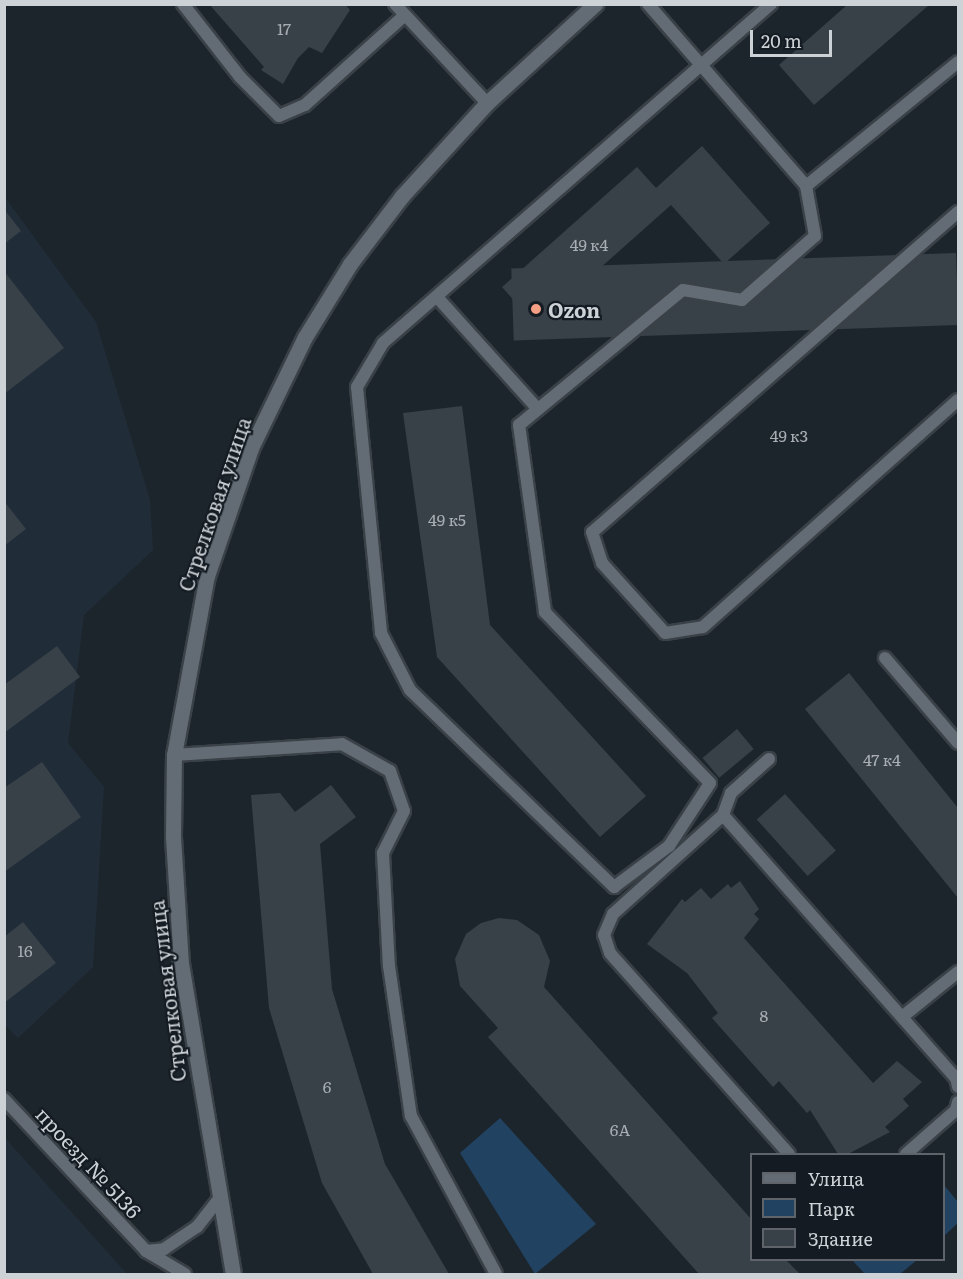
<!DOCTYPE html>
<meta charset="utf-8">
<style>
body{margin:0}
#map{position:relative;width:963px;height:1279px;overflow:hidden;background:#1d252c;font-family:Literata,serif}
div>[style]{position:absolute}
.built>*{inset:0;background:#202d39}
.green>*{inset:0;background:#214260}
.building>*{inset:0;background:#384048;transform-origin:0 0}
.roads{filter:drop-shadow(2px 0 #3a4147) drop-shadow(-2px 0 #3a4147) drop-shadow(0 2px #3a4147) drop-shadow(0 -2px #3a4147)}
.service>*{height:12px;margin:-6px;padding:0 6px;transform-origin:6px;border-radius:6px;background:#636c75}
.minor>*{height:15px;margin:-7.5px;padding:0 7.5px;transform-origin:7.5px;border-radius:7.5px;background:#636c75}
.dots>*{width:16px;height:16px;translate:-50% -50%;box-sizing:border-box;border:3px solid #141b22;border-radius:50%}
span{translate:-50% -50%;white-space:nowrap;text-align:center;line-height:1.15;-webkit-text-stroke:4.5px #141b22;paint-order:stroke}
.number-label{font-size:16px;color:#a8aeb3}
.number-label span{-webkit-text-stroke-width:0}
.poi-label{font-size:20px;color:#cdd2d7;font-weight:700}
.left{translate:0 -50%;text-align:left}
.street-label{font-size:20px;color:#cdd2d7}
.frame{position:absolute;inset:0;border:6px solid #cdd2d7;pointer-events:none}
.legend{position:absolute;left:750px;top:1153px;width:195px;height:108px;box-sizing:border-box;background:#141b22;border:2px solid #5e646a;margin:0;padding:8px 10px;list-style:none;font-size:18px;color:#cdd2d7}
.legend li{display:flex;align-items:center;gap:12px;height:30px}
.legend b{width:30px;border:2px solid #5e646a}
.scale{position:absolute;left:750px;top:30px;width:82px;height:27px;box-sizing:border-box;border:3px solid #cdd2d7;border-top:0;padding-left:8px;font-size:18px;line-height:21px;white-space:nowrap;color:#cdd2d7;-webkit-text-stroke:4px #141b22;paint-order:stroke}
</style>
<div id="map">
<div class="built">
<div style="clip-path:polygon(4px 196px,96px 322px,150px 500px,153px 550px,84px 615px,68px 743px,104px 787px,93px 967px,18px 1038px,4px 1024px)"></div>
<div style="clip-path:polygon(5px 1138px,127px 1274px,5px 1274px)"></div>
</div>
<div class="green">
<div style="clip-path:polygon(500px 1118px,596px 1224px,535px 1274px,460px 1153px)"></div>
<div style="clip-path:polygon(944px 1185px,958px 1202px,958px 1223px,944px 1236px)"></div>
<div style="clip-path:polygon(852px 1260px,917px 1260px,900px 1274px,865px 1274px)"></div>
</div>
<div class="building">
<div style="clip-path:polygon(209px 4px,345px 4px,350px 10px,322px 53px,309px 47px,298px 58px,283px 84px,261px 70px,264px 67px)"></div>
<div style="clip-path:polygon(847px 5px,929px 5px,814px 105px,779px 65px)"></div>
<div style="clip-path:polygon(702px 146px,770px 223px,724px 264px,671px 205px,536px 325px,502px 287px,637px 167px,656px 188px)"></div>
<div style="clip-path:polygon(4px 209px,21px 231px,4px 244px)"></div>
<div style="left:956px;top:253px;width:72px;height:445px;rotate:88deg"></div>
<div style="clip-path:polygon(4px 271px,64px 348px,4px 394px)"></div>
<div style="clip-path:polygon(462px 406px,490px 625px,646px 796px,600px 837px,437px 657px,403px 413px)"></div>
<div style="clip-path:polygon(4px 501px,26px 529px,4px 546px)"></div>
<div style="clip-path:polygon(57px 646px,80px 677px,4px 733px,4px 685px)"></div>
<div style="clip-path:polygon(849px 673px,958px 808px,958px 898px,805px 709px)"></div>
<div style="left:737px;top:729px;width:26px;height:45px;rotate:50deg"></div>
<div style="clip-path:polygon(42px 762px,81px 817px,4px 872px,4px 788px)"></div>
<div style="clip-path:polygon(331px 785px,356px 817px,320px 844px,332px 989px,385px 1164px,449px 1274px,373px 1274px,322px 1183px,269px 1008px,251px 795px,280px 793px,295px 812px)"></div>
<div style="left:785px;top:794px;width:76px;height:38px;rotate:48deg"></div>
<div style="clip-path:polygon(740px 881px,759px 909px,754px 914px,759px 919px,744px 938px,873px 1083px,897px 1061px,922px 1082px,903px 1099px,909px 1106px,885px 1127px,890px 1132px,848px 1154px,838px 1154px,810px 1110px,807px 1113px,779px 1081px,773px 1087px,712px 1018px,718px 1013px,687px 973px,647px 944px,682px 899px,685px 902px,701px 888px,711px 899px,728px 884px,731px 888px)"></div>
<div style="clip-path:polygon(499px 918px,517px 920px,539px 935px,550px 961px,544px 987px,752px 1220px,752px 1260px,786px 1260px,800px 1274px,699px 1274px,488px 1037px,498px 1028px,460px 986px,455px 959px,466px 934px,481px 923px)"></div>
<div style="clip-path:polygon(23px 922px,56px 963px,4px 1003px,4px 937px)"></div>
</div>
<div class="roads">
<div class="service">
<div style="left:183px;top:4px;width:93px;rotate:52deg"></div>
<div style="left:240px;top:77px;width:55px;rotate:45deg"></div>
<div style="left:279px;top:116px;width:28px;rotate:-23deg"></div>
<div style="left:305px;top:105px;width:133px;rotate:-42deg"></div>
<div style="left:395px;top:4px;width:135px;rotate:47.1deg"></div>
<div style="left:648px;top:4px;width:241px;rotate:49deg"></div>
<div style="left:771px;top:4px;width:515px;rotate:138.86deg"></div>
<div style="left:383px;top:343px;width:51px;rotate:120.6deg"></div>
<div style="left:357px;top:387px;width:247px;rotate:84.4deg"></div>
<div style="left:381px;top:633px;width:64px;rotate:63deg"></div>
<div style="left:410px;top:690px;width:284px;rotate:44deg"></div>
<div style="left:614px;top:887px;width:69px;rotate:-36.7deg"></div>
<div style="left:669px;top:846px;width:75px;rotate:-56.9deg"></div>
<div style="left:710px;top:783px;width:238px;rotate:-134deg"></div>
<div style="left:545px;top:612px;width:189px;rotate:-97.9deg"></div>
<div style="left:519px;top:425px;width:212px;rotate:-39.5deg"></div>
<div style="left:683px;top:290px;width:60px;rotate:9.6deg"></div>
<div style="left:742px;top:300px;width:97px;rotate:-41.2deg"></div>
<div style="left:815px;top:236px;width:51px;rotate:-100.2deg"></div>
<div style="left:806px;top:186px;width:196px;rotate:-39.2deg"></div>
<div style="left:958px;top:212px;width:486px;rotate:138.8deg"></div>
<div style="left:592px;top:532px;width:33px;rotate:72deg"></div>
<div style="left:602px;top:563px;width:94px;rotate:48deg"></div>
<div style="left:665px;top:633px;width:38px;rotate:-9deg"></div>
<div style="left:703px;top:627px;width:341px;rotate:-41.7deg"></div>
<div style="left:437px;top:297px;width:149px;rotate:48deg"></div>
<div style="left:885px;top:658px;width:112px;rotate:49.3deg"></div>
<div style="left:174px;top:755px;width:168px;rotate:-3.7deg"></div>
<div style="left:342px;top:744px;width:55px;rotate:29.4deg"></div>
<div style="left:390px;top:771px;width:42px;rotate:70.7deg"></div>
<div style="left:404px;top:811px;width:47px;rotate:116.6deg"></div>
<div style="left:383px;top:853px;width:113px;rotate:87deg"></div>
<div style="left:389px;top:966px;width:152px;rotate:81.7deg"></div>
<div style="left:411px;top:1116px;width:179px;rotate:61.7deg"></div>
<div style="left:723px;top:815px;width:23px;rotate:-70deg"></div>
<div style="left:731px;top:793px;width:51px;rotate:-41.8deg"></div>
<div style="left:902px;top:1017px;width:72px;rotate:-38.8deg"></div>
<div style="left:4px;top:1099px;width:208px;rotate:46.9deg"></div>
<div style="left:146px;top:1251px;width:45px;rotate:30.5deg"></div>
<div style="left:789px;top:1154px;width:269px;rotate:-131.7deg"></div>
<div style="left:610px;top:953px;width:19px;rotate:-108deg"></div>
<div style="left:604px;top:935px;width:23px;rotate:-67deg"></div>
<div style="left:613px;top:914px;width:148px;rotate:-42deg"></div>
<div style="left:723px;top:815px;width:351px;rotate:48.5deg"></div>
<div style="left:956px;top:1078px;width:9px;rotate:77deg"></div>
<div style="left:906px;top:1154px;width:67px;rotate:-41.3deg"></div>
<div style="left:956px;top:1110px;width:8px;rotate:-76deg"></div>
<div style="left:146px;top:1251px;width:18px;rotate:-6deg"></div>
<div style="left:164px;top:1249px;width:40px;rotate:-34deg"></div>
<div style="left:197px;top:1227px;width:34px;rotate:-52deg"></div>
</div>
<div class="minor">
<div style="left:233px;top:1274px;width:314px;rotate:-99.5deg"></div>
<div style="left:181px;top:964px;width:128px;rotate:-93.6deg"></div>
<div style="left:173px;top:836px;width:81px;rotate:-89.3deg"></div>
<div style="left:174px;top:755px;width:182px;rotate:-79.6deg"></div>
<div style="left:207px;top:576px;width:135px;rotate:-71deg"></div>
<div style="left:251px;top:448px;width:123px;rotate:-64.1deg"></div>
<div style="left:305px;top:337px;width:86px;rotate:-58.3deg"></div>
<div style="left:350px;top:264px;width:86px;rotate:-52.6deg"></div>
<div style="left:402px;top:196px;width:126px;rotate:-47.6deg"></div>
<div style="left:487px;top:103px;width:147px;rotate:-42.5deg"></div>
</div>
</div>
<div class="dots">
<div style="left:536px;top:309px;background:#f39f84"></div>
</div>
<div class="number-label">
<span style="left:284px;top:28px">17</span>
<span style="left:589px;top:244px">49 к4</span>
<span style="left:789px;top:435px">49 к3</span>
<span style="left:447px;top:519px">49 к5</span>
<span style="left:882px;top:759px">47 к4</span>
<span style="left:25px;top:950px">16</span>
<span style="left:764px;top:1015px">8</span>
<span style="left:327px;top:1086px">6</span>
<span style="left:620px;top:1129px">6А</span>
</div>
<div class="poi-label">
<span class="left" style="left:548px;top:309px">Ozon</span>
</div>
<div class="street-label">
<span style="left:214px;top:504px;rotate:-71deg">Стрелковая улица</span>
<span style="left:167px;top:991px;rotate:-97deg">Стрелковая улица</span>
<span style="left:89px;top:1162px;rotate:47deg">проезд № 5136</span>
</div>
<div class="frame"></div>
<ul class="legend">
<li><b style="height:8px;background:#636c75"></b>Улица</li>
<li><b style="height:16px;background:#214260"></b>Парк</li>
<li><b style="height:16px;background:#384048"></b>Здание</li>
</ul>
<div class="scale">20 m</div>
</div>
